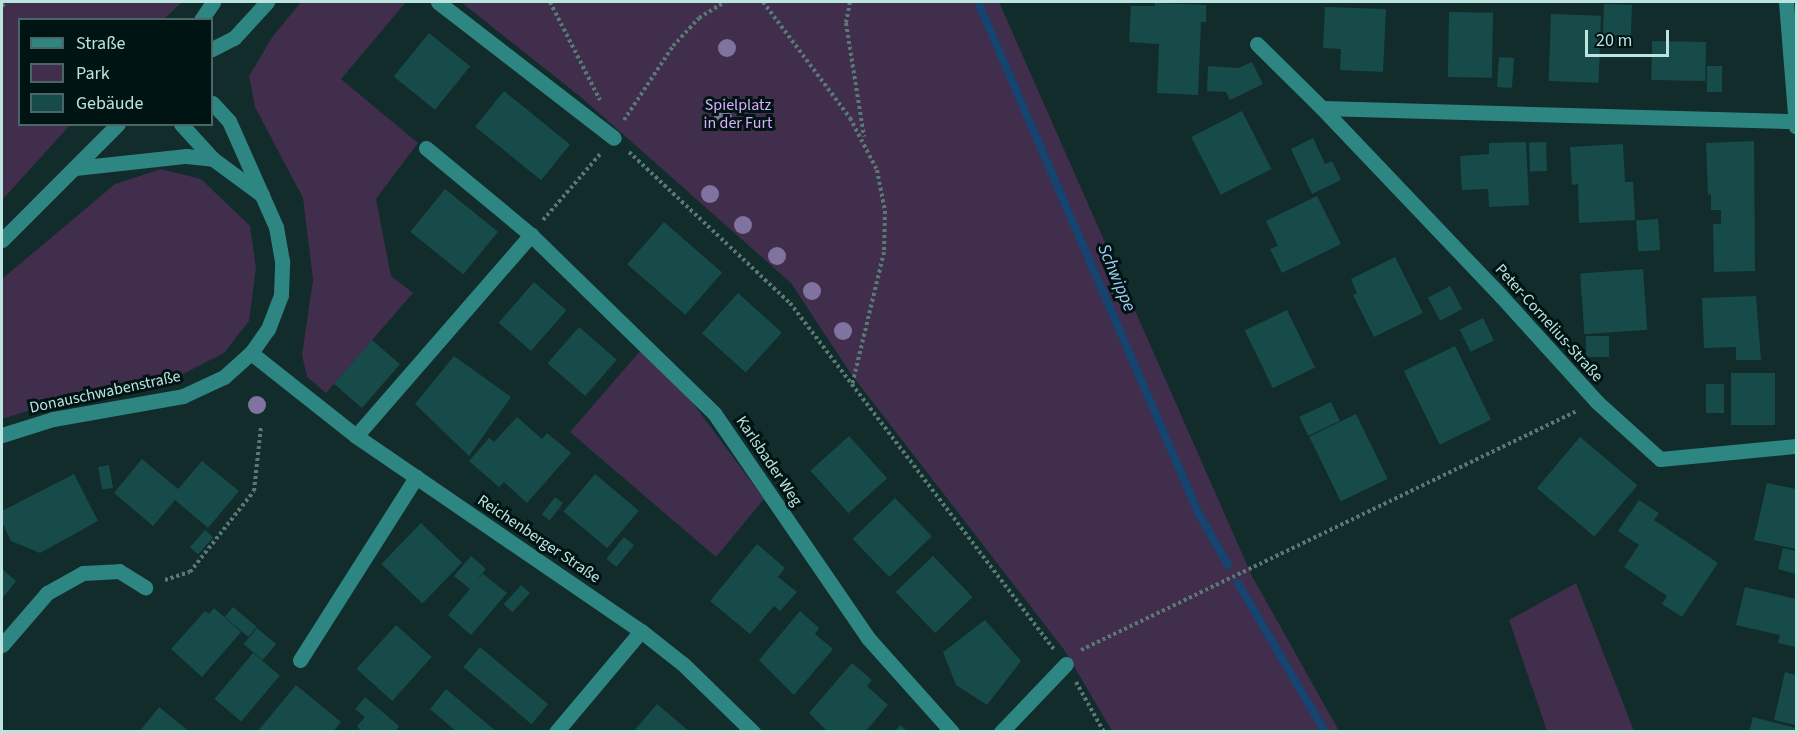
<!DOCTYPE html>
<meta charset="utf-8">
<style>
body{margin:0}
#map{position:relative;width:1798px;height:733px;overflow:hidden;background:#112c2a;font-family:"Source Sans 3",sans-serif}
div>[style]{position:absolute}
.green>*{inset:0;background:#402e4c}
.stream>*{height:8px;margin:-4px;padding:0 4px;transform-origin:4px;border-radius:4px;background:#154471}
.building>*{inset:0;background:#164b49;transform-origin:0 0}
.path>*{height:4px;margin-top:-2px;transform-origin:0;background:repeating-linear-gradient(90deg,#587976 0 3px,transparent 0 6px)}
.service>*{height:15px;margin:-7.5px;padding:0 7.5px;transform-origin:7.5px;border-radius:7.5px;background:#2e8682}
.minor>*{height:15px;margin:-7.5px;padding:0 7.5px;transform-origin:7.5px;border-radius:7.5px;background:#2e8682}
.tertiary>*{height:15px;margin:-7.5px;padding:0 7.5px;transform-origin:7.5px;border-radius:7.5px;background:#2e8682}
.secondary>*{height:15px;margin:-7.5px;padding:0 7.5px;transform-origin:7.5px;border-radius:7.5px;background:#2e8682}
.trees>*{width:18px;height:18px;margin:-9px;border-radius:50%;background:#81739f}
span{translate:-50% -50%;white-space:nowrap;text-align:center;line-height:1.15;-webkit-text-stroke:6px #001413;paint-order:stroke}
.park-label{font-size:16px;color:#ddadfe}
.street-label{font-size:16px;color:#bbe3e0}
.water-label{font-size:18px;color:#a4cbf5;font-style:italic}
.frame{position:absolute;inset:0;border:3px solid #bbe3e0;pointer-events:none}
.legend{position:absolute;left:18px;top:18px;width:195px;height:108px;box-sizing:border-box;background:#001413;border:2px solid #4b6765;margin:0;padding:8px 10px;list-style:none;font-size:18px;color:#bbe3e0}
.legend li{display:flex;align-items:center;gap:12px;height:30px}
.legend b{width:30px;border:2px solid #4b6765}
.scale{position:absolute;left:1585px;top:30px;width:84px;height:27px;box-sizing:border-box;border:3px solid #bbe3e0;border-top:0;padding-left:8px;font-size:18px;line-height:21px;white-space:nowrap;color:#bbe3e0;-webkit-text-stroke:4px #001413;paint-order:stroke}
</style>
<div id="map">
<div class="green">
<div style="clip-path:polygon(2px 2px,182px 2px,164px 19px,20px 20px,20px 124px,70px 125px,2px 200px)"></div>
<div style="clip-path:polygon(301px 2px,406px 2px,341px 79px,418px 143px,376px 199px,391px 276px,413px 293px,326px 393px,307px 377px,302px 355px,313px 280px,303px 198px,255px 107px,249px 76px,273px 36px)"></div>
<div style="clip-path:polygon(461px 2px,999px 2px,1252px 576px,1339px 731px,1112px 731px,1065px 651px,851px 374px,791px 283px,582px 98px)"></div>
<div style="clip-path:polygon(161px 169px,201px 179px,250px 226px,256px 268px,249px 321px,224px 353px,175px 378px,78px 395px,2px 419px,2px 279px,115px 184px)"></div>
<div style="clip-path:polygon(641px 350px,687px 395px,764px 499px,716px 557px,570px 432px)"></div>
<div style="clip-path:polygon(1576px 583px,1634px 731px,1547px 731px,1509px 620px)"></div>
</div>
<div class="stream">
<div style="left:978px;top:2px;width:555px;rotate:66.67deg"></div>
<div style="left:1198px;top:512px;width:61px;rotate:60.5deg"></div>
<div style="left:1238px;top:583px;width:173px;rotate:59.7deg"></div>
</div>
<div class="building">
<div style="clip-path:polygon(1155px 3px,1206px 5px,1206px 22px,1201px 22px,1198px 95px,1157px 93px,1159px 44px,1129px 42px,1131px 6px,1155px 6px)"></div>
<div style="left:1604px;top:4px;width:28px;height:31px;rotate:2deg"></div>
<div style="clip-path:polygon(1325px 7px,1386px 9px,1383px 72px,1340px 70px,1341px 49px,1323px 48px)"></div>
<div style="left:1449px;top:12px;width:44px;height:65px;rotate:1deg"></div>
<div style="left:1551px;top:14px;width:50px;height:67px;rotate:2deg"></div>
<div style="left:429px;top:33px;width:53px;height:56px;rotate:39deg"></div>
<div style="left:1652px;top:41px;width:54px;height:39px;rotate:1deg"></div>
<div style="left:1499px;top:57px;width:15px;height:30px;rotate:4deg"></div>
<div style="clip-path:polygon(1252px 62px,1263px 84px,1230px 100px,1226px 92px,1207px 91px,1208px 66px,1238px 68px)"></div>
<div style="left:1707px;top:66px;width:15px;height:26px"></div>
<div style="left:504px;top:91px;width:85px;height:46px;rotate:39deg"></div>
<div style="left:1242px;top:111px;width:65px;height:57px;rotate:63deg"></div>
<div style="clip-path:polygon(1313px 138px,1325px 164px,1332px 161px,1341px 180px,1312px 194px,1291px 149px)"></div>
<div style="clip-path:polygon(1754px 141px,1755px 271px,1714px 272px,1713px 224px,1721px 224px,1721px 210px,1711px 210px,1711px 194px,1708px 195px,1706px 143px)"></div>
<div style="clip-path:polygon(1526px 142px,1529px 205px,1489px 207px,1488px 189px,1462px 190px,1460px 156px,1489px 154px,1489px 143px)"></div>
<div style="left:1546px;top:142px;width:29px;height:17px;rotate:88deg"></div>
<div style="clip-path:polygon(1623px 144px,1625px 182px,1633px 182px,1635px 220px,1579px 223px,1578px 184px,1572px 185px,1570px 147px)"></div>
<div style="left:445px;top:189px;width:68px;height:55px;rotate:39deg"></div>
<div style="clip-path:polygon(1317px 196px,1341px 244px,1282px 273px,1270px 249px,1278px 246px,1266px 221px)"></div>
<div style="left:1658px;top:219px;width:31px;height:22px;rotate:86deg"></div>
<div style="left:664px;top:222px;width:77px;height:56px;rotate:41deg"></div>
<div style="clip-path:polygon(1395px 257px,1423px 313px,1374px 337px,1353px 295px,1357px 293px,1351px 279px)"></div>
<div style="left:1643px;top:269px;width:61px;height:63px;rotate:86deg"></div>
<div style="left:534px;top:282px;width:43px;height:54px;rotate:41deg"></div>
<div style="left:1450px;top:286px;width:26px;height:25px;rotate:62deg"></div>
<div style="left:738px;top:293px;width:59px;height:54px;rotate:42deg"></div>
<div style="clip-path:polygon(1756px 296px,1761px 360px,1736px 360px,1736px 347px,1704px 348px,1702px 298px)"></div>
<div style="left:1287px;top:310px;width:64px;height:47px;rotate:64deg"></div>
<div style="left:1483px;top:318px;width:25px;height:26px;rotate:64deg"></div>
<div style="left:579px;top:327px;width:50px;height:48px;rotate:41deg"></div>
<div style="left:1586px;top:336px;width:23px;height:21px"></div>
<div style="left:372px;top:340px;width:37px;height:58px;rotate:41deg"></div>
<div style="left:1455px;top:346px;width:82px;height:57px;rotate:64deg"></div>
<div style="clip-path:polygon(454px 356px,511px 397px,469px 456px,415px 404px)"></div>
<div style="left:1731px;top:373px;width:44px;height:52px"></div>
<div style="left:1706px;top:384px;width:18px;height:29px"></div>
<div style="left:1331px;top:402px;width:21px;height:35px;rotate:65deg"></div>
<div style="left:1356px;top:414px;width:72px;height:52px;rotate:64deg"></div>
<div style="clip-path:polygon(517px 417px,542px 439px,547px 433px,571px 453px,527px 503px,504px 482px,499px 487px,469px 461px,489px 438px,494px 442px)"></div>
<div style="left:849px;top:436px;width:57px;height:52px;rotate:48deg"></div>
<div style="left:1580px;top:437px;width:75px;height:67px;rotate:40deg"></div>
<div style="clip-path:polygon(142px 459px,178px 489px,202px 461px,239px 491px,208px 528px,175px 500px,153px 526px,114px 493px)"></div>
<div style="left:109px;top:465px;width:23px;height:11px;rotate:80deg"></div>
<div style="clip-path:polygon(74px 474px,98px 521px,40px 553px,11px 541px,2px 522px,2px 511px)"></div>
<div style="left:595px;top:474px;width:57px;height:49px;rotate:40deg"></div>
<div style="clip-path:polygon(1767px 483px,1796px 489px,1796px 549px,1754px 540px)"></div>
<div style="left:555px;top:497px;width:10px;height:22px;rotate:37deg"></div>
<div style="left:895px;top:498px;width:53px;height:59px;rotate:46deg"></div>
<div style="clip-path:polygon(1639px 500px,1659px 513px,1654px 520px,1718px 563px,1682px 617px,1662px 604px,1667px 596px,1624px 567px,1639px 545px,1618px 531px)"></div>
<div style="left:421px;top:523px;width:57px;height:57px;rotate:44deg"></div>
<div style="left:205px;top:530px;width:11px;height:23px;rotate:41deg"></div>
<div style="left:624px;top:537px;width:13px;height:28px;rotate:39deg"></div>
<div style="clip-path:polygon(757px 544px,785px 568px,778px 577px,797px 592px,780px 611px,774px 606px,750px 634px,710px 601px)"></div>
<div style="clip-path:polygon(1783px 548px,1796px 551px,1796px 574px,1778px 569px)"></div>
<div style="clip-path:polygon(471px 556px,486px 569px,477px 580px,483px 574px,507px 593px,471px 635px,448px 615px,470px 589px,454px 576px)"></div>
<div style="left:933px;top:556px;width:57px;height:52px;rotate:46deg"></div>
<div style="clip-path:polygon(2px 569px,16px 581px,2px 599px)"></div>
<div style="left:521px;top:585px;width:12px;height:26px;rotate:42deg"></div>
<div style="clip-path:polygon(1745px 587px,1796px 599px,1796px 647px,1778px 643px,1780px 635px,1736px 625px)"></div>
<div style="left:233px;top:607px;width:31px;height:13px;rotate:40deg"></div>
<div style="clip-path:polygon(214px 608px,241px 632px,202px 677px,171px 649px,205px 611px,209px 614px)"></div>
<div style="clip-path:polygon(800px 611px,819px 628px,815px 634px,833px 649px,794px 695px,759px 660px)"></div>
<div style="clip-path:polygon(985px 620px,1021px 661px,987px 705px,956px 685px,943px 652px)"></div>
<div style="left:396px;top:625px;width:48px;height:59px;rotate:42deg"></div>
<div style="left:257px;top:628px;width:25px;height:21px;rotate:40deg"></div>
<div style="left:480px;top:647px;width:89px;height:26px;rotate:40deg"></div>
<div style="left:253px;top:653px;width:35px;height:60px;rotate:40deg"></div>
<div style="clip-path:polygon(852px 663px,872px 680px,867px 686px,888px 705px,865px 732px,828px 732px,809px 713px)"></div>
<div style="clip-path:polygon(1785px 672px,1796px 675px,1796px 725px,1774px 720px)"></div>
<div style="clip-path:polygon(296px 685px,341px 722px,333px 732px,257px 732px)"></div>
<div style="clip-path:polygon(446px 689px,497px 732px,457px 732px,430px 709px)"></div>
<div style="clip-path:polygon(365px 697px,399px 726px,395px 732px,362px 732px,357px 726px,365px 717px,355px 709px)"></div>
<div style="clip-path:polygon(657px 704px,690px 732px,633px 732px)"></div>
<div style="clip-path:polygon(159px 707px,190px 732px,139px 732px)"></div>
<div style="clip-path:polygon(1753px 717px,1796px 728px,1796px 732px,1749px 732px)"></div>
<div style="clip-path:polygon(900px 725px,908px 732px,895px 732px)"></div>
</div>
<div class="path">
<div style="left:550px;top:2px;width:110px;rotate:63deg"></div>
<div style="left:763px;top:2px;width:145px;rotate:53.1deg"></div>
<div style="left:850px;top:118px;width:59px;rotate:62.6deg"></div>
<div style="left:877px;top:170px;width:42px;rotate:79deg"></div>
<div style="left:885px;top:211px;width:41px;rotate:91.4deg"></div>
<div style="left:884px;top:252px;width:137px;rotate:103.5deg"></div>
<div style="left:850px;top:2px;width:21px;rotate:101deg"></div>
<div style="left:846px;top:23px;width:115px;rotate:81deg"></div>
<div style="left:2px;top:6px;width:6px;rotate:-45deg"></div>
<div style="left:624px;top:120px;width:89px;rotate:-56.5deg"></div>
<div style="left:673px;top:46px;width:38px;rotate:-47deg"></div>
<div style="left:699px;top:18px;width:31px;rotate:-32deg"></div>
<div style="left:629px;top:152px;width:221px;rotate:43.2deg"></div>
<div style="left:790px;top:303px;width:435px;rotate:52.7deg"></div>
<div style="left:543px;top:220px;width:89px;rotate:-49.1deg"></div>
<div style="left:165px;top:580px;width:26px;rotate:-18deg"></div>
<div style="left:190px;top:572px;width:103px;rotate:-51.7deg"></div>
<div style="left:254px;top:491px;width:64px;rotate:-83.8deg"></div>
<div style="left:1081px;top:650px;width:551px;rotate:-25.73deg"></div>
<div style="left:1076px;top:682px;width:57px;rotate:60.8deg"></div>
</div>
<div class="service">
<div style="left:438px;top:2px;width:222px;rotate:37.7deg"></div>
<div style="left:300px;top:660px;width:217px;rotate:-57.6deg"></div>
<div style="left:556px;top:732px;width:132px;rotate:-49.9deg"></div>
</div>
<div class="minor">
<div style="left:1786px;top:2px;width:125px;rotate:85.4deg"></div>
<div style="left:1257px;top:44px;width:91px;rotate:44.6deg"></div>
<div style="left:1322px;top:108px;width:473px;rotate:1.6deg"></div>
<div style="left:1322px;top:108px;width:260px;rotate:46.4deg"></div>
<div style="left:1501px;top:296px;width:143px;rotate:47.8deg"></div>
<div style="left:1597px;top:402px;width:85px;rotate:42.1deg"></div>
<div style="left:1660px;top:459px;width:137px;rotate:-5.5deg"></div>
<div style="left:426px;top:148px;width:136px;rotate:39.6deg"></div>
<div style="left:531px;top:235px;width:255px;rotate:44.2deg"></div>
<div style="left:714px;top:413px;width:273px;rotate:55.6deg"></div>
<div style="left:868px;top:638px;width:126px;rotate:48.2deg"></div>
<div style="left:251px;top:353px;width:134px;rotate:38.3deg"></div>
<div style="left:356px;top:436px;width:345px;rotate:34.4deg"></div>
<div style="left:641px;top:631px;width:53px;rotate:38.2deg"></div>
<div style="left:683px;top:664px;width:98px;rotate:44.2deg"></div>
<div style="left:356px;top:436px;width:267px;rotate:-49deg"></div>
<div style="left:2px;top:645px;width:69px;rotate:-49.1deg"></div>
<div style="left:47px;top:593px;width:41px;rotate:-29.1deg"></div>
<div style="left:83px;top:573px;width:36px;rotate:-3deg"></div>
<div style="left:119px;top:571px;width:31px;rotate:32deg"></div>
<div style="left:1001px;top:732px;width:94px;rotate:-46.3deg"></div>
</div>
<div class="tertiary">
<div style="left:181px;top:124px;width:47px;rotate:47.6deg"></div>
<div style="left:213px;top:159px;width:61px;rotate:36.3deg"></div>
<div style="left:75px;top:168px;width:112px;rotate:-6.2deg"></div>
<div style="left:186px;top:156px;width:27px;rotate:6deg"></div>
<div style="left:2px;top:435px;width:53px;rotate:-17.4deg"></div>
<div style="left:53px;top:419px;width:132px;rotate:-10deg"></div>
<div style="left:183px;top:396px;width:45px;rotate:-24.9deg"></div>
<div style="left:224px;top:377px;width:36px;rotate:-42deg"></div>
<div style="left:251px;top:353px;width:29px;rotate:-55deg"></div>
<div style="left:268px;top:329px;width:36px;rotate:-69deg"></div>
<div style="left:281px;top:295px;width:34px;rotate:-88deg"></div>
<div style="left:282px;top:261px;width:35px;rotate:-100deg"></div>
<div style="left:276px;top:227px;width:116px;rotate:-113.9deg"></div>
<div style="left:229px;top:121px;width:25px;rotate:-133deg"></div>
</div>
<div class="secondary">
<div style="left:201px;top:20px;width:22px;rotate:-56deg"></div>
<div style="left:212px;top:49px;width:25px;rotate:-27deg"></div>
<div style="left:234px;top:38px;width:49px;rotate:-47.5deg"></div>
<div style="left:2px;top:240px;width:164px;rotate:-45deg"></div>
</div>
<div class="trees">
<div style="left:727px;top:48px"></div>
<div style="left:723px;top:118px"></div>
<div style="left:710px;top:194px"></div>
<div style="left:743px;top:225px"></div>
<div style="left:777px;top:256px"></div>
<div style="left:812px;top:291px"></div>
<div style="left:843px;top:331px"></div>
<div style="left:257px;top:405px"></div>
</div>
<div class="park-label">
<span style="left:738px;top:114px">Spielplatz<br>in der Furt</span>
</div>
<div class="street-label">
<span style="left:1549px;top:323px;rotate:48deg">Peter-Cornelius-Straße</span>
<span style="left:105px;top:392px;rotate:-12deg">Donauschwabenstraße</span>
<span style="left:769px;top:461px;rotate:56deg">Karlsbader Weg</span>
<span style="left:539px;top:539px;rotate:34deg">Reichenberger Straße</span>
</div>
<div class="water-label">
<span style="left:1116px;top:278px;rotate:67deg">Schwippe</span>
</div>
<div class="frame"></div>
<ul class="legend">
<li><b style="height:8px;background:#2e8682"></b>Straße</li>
<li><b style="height:16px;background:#402e4c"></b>Park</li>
<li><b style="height:16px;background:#164b49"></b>Gebäude</li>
</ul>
<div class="scale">20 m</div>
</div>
